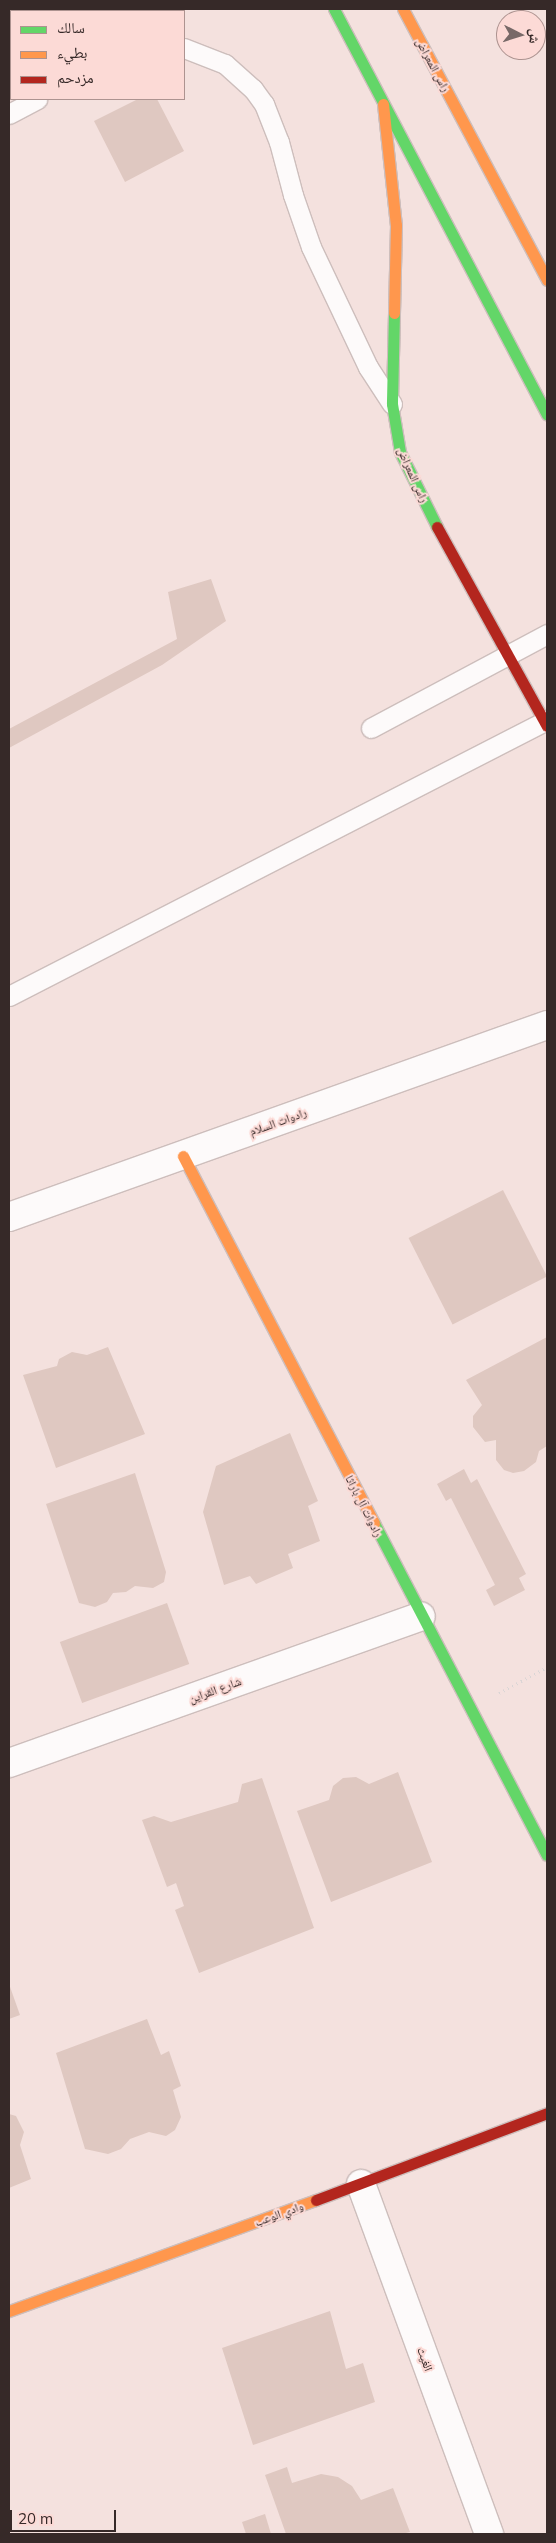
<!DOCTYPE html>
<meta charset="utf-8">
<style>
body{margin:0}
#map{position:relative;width:556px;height:2543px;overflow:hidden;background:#f4e1de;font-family:Mulish,"Noto Naskh Arabic",sans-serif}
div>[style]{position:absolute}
.building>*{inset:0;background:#dfc8c1;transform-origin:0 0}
.path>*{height:3px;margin-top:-1.5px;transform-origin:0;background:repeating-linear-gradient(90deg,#dad5d5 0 1px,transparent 0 5px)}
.roads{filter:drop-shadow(1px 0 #cdbebc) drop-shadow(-1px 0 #cdbebc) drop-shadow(0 1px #cdbebc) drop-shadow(0 -1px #cdbebc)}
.lane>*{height:19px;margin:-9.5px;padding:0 9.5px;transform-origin:9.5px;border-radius:9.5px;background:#fdfafa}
.street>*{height:28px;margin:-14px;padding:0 14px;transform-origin:14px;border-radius:14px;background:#fdfafa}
.fast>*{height:11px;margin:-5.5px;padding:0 5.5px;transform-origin:5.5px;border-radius:5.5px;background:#63d668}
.slow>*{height:11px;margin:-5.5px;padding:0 5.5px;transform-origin:5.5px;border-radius:5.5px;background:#ff974d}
.jam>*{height:11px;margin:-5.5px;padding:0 5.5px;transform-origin:5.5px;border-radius:5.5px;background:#b3261e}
span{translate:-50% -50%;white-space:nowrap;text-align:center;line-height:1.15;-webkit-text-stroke:4px #fcdad6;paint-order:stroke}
.street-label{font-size:12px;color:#362928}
.frame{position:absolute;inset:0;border:10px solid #362928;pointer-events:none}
.legend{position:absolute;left:10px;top:10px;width:175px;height:90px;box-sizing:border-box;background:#fcdad6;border:1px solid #ad9390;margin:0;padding:6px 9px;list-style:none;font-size:15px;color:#362928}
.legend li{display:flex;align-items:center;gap:10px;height:25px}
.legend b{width:25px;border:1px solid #ad9390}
.north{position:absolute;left:496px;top:10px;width:50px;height:50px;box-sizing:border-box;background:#fcdad6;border:1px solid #ad9390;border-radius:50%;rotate:95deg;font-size:14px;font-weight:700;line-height:20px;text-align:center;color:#362928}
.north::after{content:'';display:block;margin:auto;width:18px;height:22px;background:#786968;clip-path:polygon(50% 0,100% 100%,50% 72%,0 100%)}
.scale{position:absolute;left:10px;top:2510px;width:106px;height:22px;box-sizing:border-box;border:2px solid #362928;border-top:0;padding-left:6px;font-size:15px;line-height:18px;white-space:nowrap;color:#362928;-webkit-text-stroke:4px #fcdad6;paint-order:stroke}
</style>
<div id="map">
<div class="building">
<div style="clip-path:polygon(138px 99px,157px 99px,184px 151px,125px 182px,94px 121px)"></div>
<div style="clip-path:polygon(211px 579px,226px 621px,162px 665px,9px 748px,9px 729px,177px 639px,168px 592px)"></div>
<div style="left:503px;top:1190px;width:97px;height:106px;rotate:63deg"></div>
<div style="clip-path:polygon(547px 1337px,547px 1446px,539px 1451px,536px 1462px,524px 1471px,513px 1473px,504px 1470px,496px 1460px,496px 1440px,485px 1442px,473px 1427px,473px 1416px,482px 1405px,466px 1380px)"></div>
<div style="clip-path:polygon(108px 1347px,145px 1434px,56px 1468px,23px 1375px,57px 1366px,59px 1359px,72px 1352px,87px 1355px)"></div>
<div style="clip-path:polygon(290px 1433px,318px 1501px,308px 1506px,320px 1541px,288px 1554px,293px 1568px,256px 1584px,250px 1576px,224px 1585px,203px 1512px,216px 1466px)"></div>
<div style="clip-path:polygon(464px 1469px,471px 1483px,477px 1479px,526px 1574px,519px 1578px,525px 1590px,494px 1606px,486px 1590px,495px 1585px,451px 1498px,446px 1501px,437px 1484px)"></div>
<div style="clip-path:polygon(135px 1473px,166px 1572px,164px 1582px,153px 1588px,135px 1586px,126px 1592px,113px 1593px,107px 1602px,95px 1607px,79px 1603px,46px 1504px)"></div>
<div style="left:167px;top:1603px;width:65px;height:114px;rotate:70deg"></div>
<div style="clip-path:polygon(398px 1772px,432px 1862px,331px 1902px,297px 1811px,329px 1800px,333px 1786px,343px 1778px,356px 1777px,369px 1784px)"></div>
<div style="clip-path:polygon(262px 1778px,314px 1928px,199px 1973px,175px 1910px,184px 1906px,176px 1883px,167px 1887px,142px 1820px,154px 1816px,171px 1822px,238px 1802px,242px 1784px)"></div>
<div style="clip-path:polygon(9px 1984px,20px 2015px,9px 2019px)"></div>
<div style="clip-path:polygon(147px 2019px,161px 2055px,169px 2051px,181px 2086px,173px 2090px,181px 2117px,175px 2130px,166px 2136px,149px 2132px,130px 2139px,121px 2149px,108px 2154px,85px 2149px,56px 2053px)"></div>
<div style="clip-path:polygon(9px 2114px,16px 2116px,24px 2132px,20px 2145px,31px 2179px,9px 2188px)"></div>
<div style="clip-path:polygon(330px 2311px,346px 2369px,363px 2363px,375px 2402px,253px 2445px,222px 2348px)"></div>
<div style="clip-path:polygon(287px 2467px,292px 2483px,321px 2474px,338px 2477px,352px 2486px,361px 2500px,393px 2488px,410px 2532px,402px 2534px,286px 2534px,265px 2475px)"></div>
<div style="clip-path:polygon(265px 2514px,271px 2534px,246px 2534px,242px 2522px)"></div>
</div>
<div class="path">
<div style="left:499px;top:1693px;width:55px;rotate:-28.4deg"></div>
</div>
<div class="roads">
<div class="lane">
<div style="left:164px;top:11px;width:3px;rotate:-45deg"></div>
<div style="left:184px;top:48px;width:44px;rotate:21.3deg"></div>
<div style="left:225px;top:64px;width:38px;rotate:42deg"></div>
<div style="left:253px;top:89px;width:19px;rotate:54deg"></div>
<div style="left:264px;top:104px;width:41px;rotate:68.5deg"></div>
<div style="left:279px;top:142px;width:55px;rotate:75.2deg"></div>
<div style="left:293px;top:195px;width:55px;rotate:70.9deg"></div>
<div style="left:311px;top:247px;width:133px;rotate:64.6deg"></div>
<div style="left:368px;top:367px;width:44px;rotate:57deg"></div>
<div style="left:9px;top:114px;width:32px;rotate:-28deg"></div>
<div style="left:371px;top:728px;width:200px;rotate:-28.1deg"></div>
<div style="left:9px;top:996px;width:605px;rotate:-27.16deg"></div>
</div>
<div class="street">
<div style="left:9px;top:1217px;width:571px;rotate:-19.64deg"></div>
<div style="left:9px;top:1763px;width:437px;rotate:-19.6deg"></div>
<div style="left:361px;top:2184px;width:373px;rotate:69.9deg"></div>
</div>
<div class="fast">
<div style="left:334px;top:9px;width:458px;rotate:62.3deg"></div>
<div style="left:394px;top:313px;width:91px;rotate:91.3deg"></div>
<div style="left:392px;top:404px;width:49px;rotate:80.5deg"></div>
<div style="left:400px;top:452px;width:84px;rotate:63.7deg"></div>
<div style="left:374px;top:1523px;width:374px;rotate:62.5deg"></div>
</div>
<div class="slow">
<div style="left:403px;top:9px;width:307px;rotate:62deg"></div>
<div style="left:383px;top:104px;width:122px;rotate:83.9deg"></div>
<div style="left:396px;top:225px;width:88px;rotate:91.3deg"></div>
<div style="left:183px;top:1156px;width:414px;rotate:62.5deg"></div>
<div style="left:9px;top:2311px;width:326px;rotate:-19.9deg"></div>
</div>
<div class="jam">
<div style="left:437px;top:527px;width:227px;rotate:61.1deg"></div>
<div style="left:316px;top:2200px;width:247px;rotate:-20.6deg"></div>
</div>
</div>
<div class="street-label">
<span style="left:433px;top:65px;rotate:62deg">راس المعراض</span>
<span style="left:413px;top:475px;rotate:66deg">راس المعراض</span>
<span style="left:278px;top:1122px;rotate:-20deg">رادوات السلام</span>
<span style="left:364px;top:1506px;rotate:63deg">رادوات آل باراثا</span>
<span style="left:215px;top:1690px;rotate:-20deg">شارع القراين</span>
<span style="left:279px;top:2214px;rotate:-20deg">وادي الوعب</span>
<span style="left:425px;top:2359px;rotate:70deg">الغيث</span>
</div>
<div class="frame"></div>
<ul class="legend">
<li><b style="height:6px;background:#63d668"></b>سالك</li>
<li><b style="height:6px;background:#ff974d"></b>بطيء</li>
<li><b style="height:6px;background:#b3261e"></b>مزدحم</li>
</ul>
<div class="north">ش</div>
<div class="scale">20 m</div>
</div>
